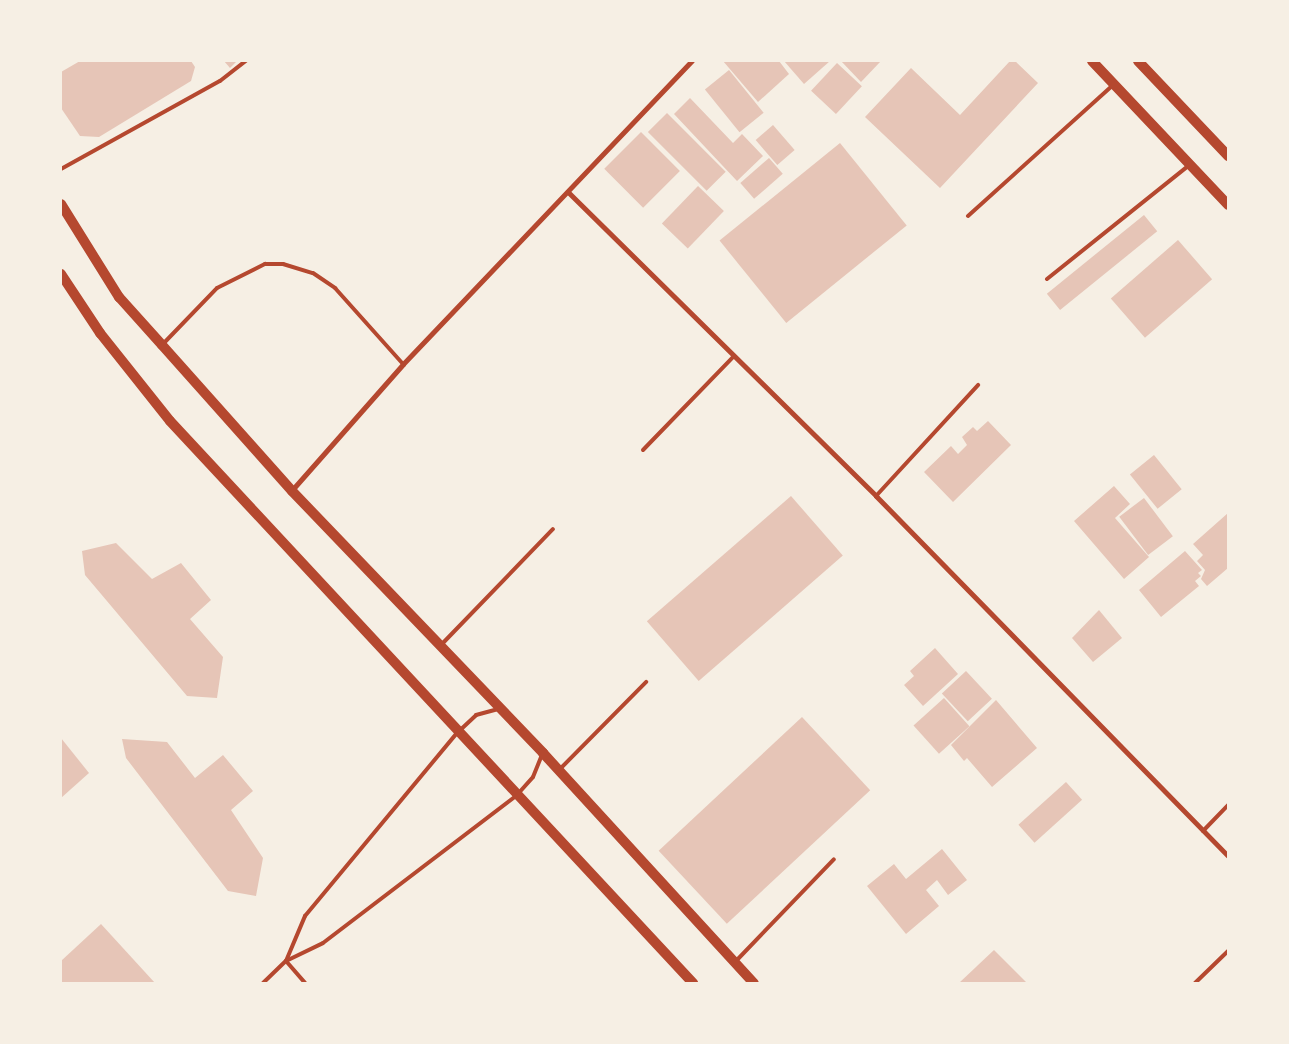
<!DOCTYPE html>
<style>
body{margin:0}
#map{position:relative;width:1289px;height:1044px;overflow:hidden;background:#f6efe4;font-family:Lora,serif}
div>[style]{position:absolute}
.building>*{inset:0;background:#e6c5b7;transform-origin:0 0}
.service>*{height:4px;margin:-2px;padding:0 2px;transform-origin:2px;border-radius:2px;background:#b5482f}
.minor>*{height:5px;margin:-2.5px;padding:0 2.5px;transform-origin:2.5px;border-radius:2.5px;background:#b5482f}
.secondary>*{height:10px;margin:-5px;padding:0 5px;transform-origin:5px;border-radius:5px;background:#b5482f}
span{translate:-50% -50%;white-space:nowrap;text-align:center;line-height:1.15;-webkit-text-stroke:4px #f6efe4;paint-order:stroke}
.frame{position:absolute;inset:0;border:62px solid #f6efe4;pointer-events:none}
</style>
<div id="map">
<div class="building">
<div style="clip-path:polygon(80px 61px,191px 61px,195px 67px,191px 81px,99px 137px,80px 136px,61px 108px,61px 72px)"></div>
<div style="clip-path:polygon(224px 61px,237px 61px,230px 68px)"></div>
<div style="clip-path:polygon(723px 61px,779px 61px,789px 74px,758px 102px)"></div>
<div style="clip-path:polygon(784px 61px,830px 61px,804px 84px)"></div>
<div style="clip-path:polygon(841px 61px,881px 61px,861px 82px)"></div>
<div style="clip-path:polygon(1010px 61px,1015px 61px,1038px 83px,940px 188px,865px 117px,911px 68px,960px 115px)"></div>
<div style="left:837px;top:63px;width:34px;height:38px;rotate:43deg"></div>
<div style="left:729px;top:70px;width:55px;height:31px;rotate:51deg"></div>
<div style="clip-path:polygon(690px 98px,733px 143px,742px 134px,763px 156px,737px 181px,674px 114px)"></div>
<div style="left:667px;top:113px;width:83px;height:27px;rotate:45deg"></div>
<div style="left:773px;top:125px;width:33px;height:23px;rotate:49deg"></div>
<div style="left:641px;top:132px;width:55px;height:52px;rotate:45deg"></div>
<div style="left:840px;top:143px;width:106px;height:155px;rotate:51deg"></div>
<div style="left:769px;top:158px;width:21px;height:38px;rotate:49deg"></div>
<div style="left:698px;top:186px;width:36px;height:52px;rotate:44deg"></div>
<div style="left:1144px;top:215px;width:21px;height:125px;rotate:51deg"></div>
<div style="left:1178px;top:240px;width:52px;height:89px;rotate:49deg"></div>
<div style="clip-path:polygon(988px 421px,1011px 445px,953px 502px,924px 472px,951px 446px,958px 454px,967px 445px,962px 437px,973px 427px,977px 431px)"></div>
<div style="left:1154px;top:455px;width:44px;height:31px;rotate:51deg"></div>
<div style="clip-path:polygon(1114px 486px,1130px 504px,1115px 518px,1149px 557px,1124px 579px,1074px 521px)"></div>
<div style="left:791px;top:496px;width:79px;height:191px;rotate:49deg"></div>
<div style="left:1144px;top:498px;width:48px;height:31px;rotate:53deg"></div>
<div style="clip-path:polygon(1228px 513px,1228px 568px,1207px 586px,1201px 579px,1205px 570px,1197px 561px,1203px 555px,1193px 544px)"></div>
<div style="clip-path:polygon(116px 543px,152px 579px,181px 563px,211px 600px,190px 619px,223px 657px,217px 698px,187px 696px,85px 575px,82px 551px)"></div>
<div style="clip-path:polygon(1185px 551px,1202px 570px,1198px 573px,1201px 576px,1195px 581px,1199px 586px,1161px 617px,1139px 590px)"></div>
<div style="clip-path:polygon(1099px 610px,1122px 638px,1093px 662px,1072px 638px)"></div>
<div style="clip-path:polygon(935px 648px,958px 674px,923px 706px,904px 685px,914px 676px,910px 671px)"></div>
<div style="left:966px;top:671px;width:38px;height:33px;rotate:47deg"></div>
<div style="left:944px;top:698px;width:38px;height:41px;rotate:48deg"></div>
<div style="clip-path:polygon(996px 700px,1037px 748px,992px 787px,967px 758px,964px 761px,951px 745px)"></div>
<div style="left:802px;top:717px;width:100px;height:196px;rotate:47deg"></div>
<div style="clip-path:polygon(61px 738px,89px 773px,61px 798px)"></div>
<div style="clip-path:polygon(122px 739px,167px 742px,195px 778px,223px 755px,253px 791px,231px 810px,263px 858px,256px 896px,228px 891px,126px 758px)"></div>
<div style="left:1066px;top:782px;width:24px;height:64px;rotate:48deg"></div>
<div style="clip-path:polygon(942px 849px,967px 880px,948px 895px,937px 880px,926px 890px,939px 906px,906px 934px,867px 886px,894px 864px,906px 879px)"></div>
<div style="clip-path:polygon(101px 924px,155px 983px,61px 983px,61px 961px)"></div>
<div style="clip-path:polygon(994px 950px,1027px 983px,959px 983px)"></div>
</div>
<div class="service">
<div style="left:61px;top:169px;width:182px;rotate:-29deg"></div>
<div style="left:220px;top:81px;width:33px;rotate:-38deg"></div>
<div style="left:968px;top:216px;width:197px;rotate:-42.1deg"></div>
<div style="left:1047px;top:279px;width:181px;rotate:-38.7deg"></div>
<div style="left:162px;top:345px;width:79px;rotate:-46deg"></div>
<div style="left:217px;top:288px;width:54px;rotate:-26.6deg"></div>
<div style="left:265px;top:264px;width:18px"></div>
<div style="left:283px;top:264px;width:31px;rotate:17deg"></div>
<div style="left:313px;top:273px;width:27px;rotate:34deg"></div>
<div style="left:335px;top:288px;width:102px;rotate:48.2deg"></div>
<div style="left:643px;top:450px;width:131px;rotate:-45.9deg"></div>
<div style="left:876px;top:496px;width:151px;rotate:-47.4deg"></div>
<div style="left:441px;top:645px;width:161px;rotate:-46deg"></div>
<div style="left:559px;top:770px;width:124px;rotate:-45.3deg"></div>
<div style="left:1203px;top:831px;width:36px;rotate:-46deg"></div>
<div style="left:286px;top:961px;width:49px;rotate:-67.1deg"></div>
<div style="left:305px;top:916px;width:238px;rotate:-50.3deg"></div>
<div style="left:457px;top:733px;width:26px;rotate:-43deg"></div>
<div style="left:476px;top:715px;width:24px;rotate:-15deg"></div>
<div style="left:286px;top:961px;width:29px;rotate:49deg"></div>
<div style="left:736px;top:961px;width:141px;rotate:-46.1deg"></div>
<div style="left:263px;top:983px;width:32px;rotate:-44deg"></div>
<div style="left:286px;top:961px;width:41px;rotate:-25.9deg"></div>
<div style="left:323px;top:943px;width:243px;rotate:-37.3deg"></div>
<div style="left:516px;top:796px;width:25px;rotate:-48deg"></div>
<div style="left:533px;top:777px;width:24px;rotate:-68deg"></div>
<div style="left:1195px;top:983px;width:46px;rotate:-44.1deg"></div>
</div>
<div class="minor">
<div style="left:568px;top:192px;width:433px;rotate:44.6deg"></div>
<div style="left:876px;top:496px;width:503px;rotate:45.64deg"></div>
<div style="left:292px;top:490px;width:168px;rotate:-48.6deg"></div>
<div style="left:403px;top:364px;width:419px;rotate:-46.4deg"></div>
</div>
<div class="secondary">
<div style="left:1092px;top:61px;width:198px;rotate:46.6deg"></div>
<div style="left:1138px;top:61px;width:131px;rotate:46.5deg"></div>
<div style="left:61px;top:204px;width:110px;rotate:58.1deg"></div>
<div style="left:119px;top:297px;width:64px;rotate:48.1deg"></div>
<div style="left:162px;top:345px;width:195px;rotate:48.3deg"></div>
<div style="left:292px;top:491px;width:363px;rotate:46.2deg"></div>
<div style="left:543px;top:753px;width:312px;rotate:47.5deg"></div>
<div style="left:61px;top:274px;width:71px;rotate:56.5deg"></div>
<div style="left:100px;top:333px;width:112px;rotate:51.5deg"></div>
<div style="left:170px;top:421px;width:768px;rotate:47.06deg"></div>
</div>
<div class="frame"></div>
</div>
